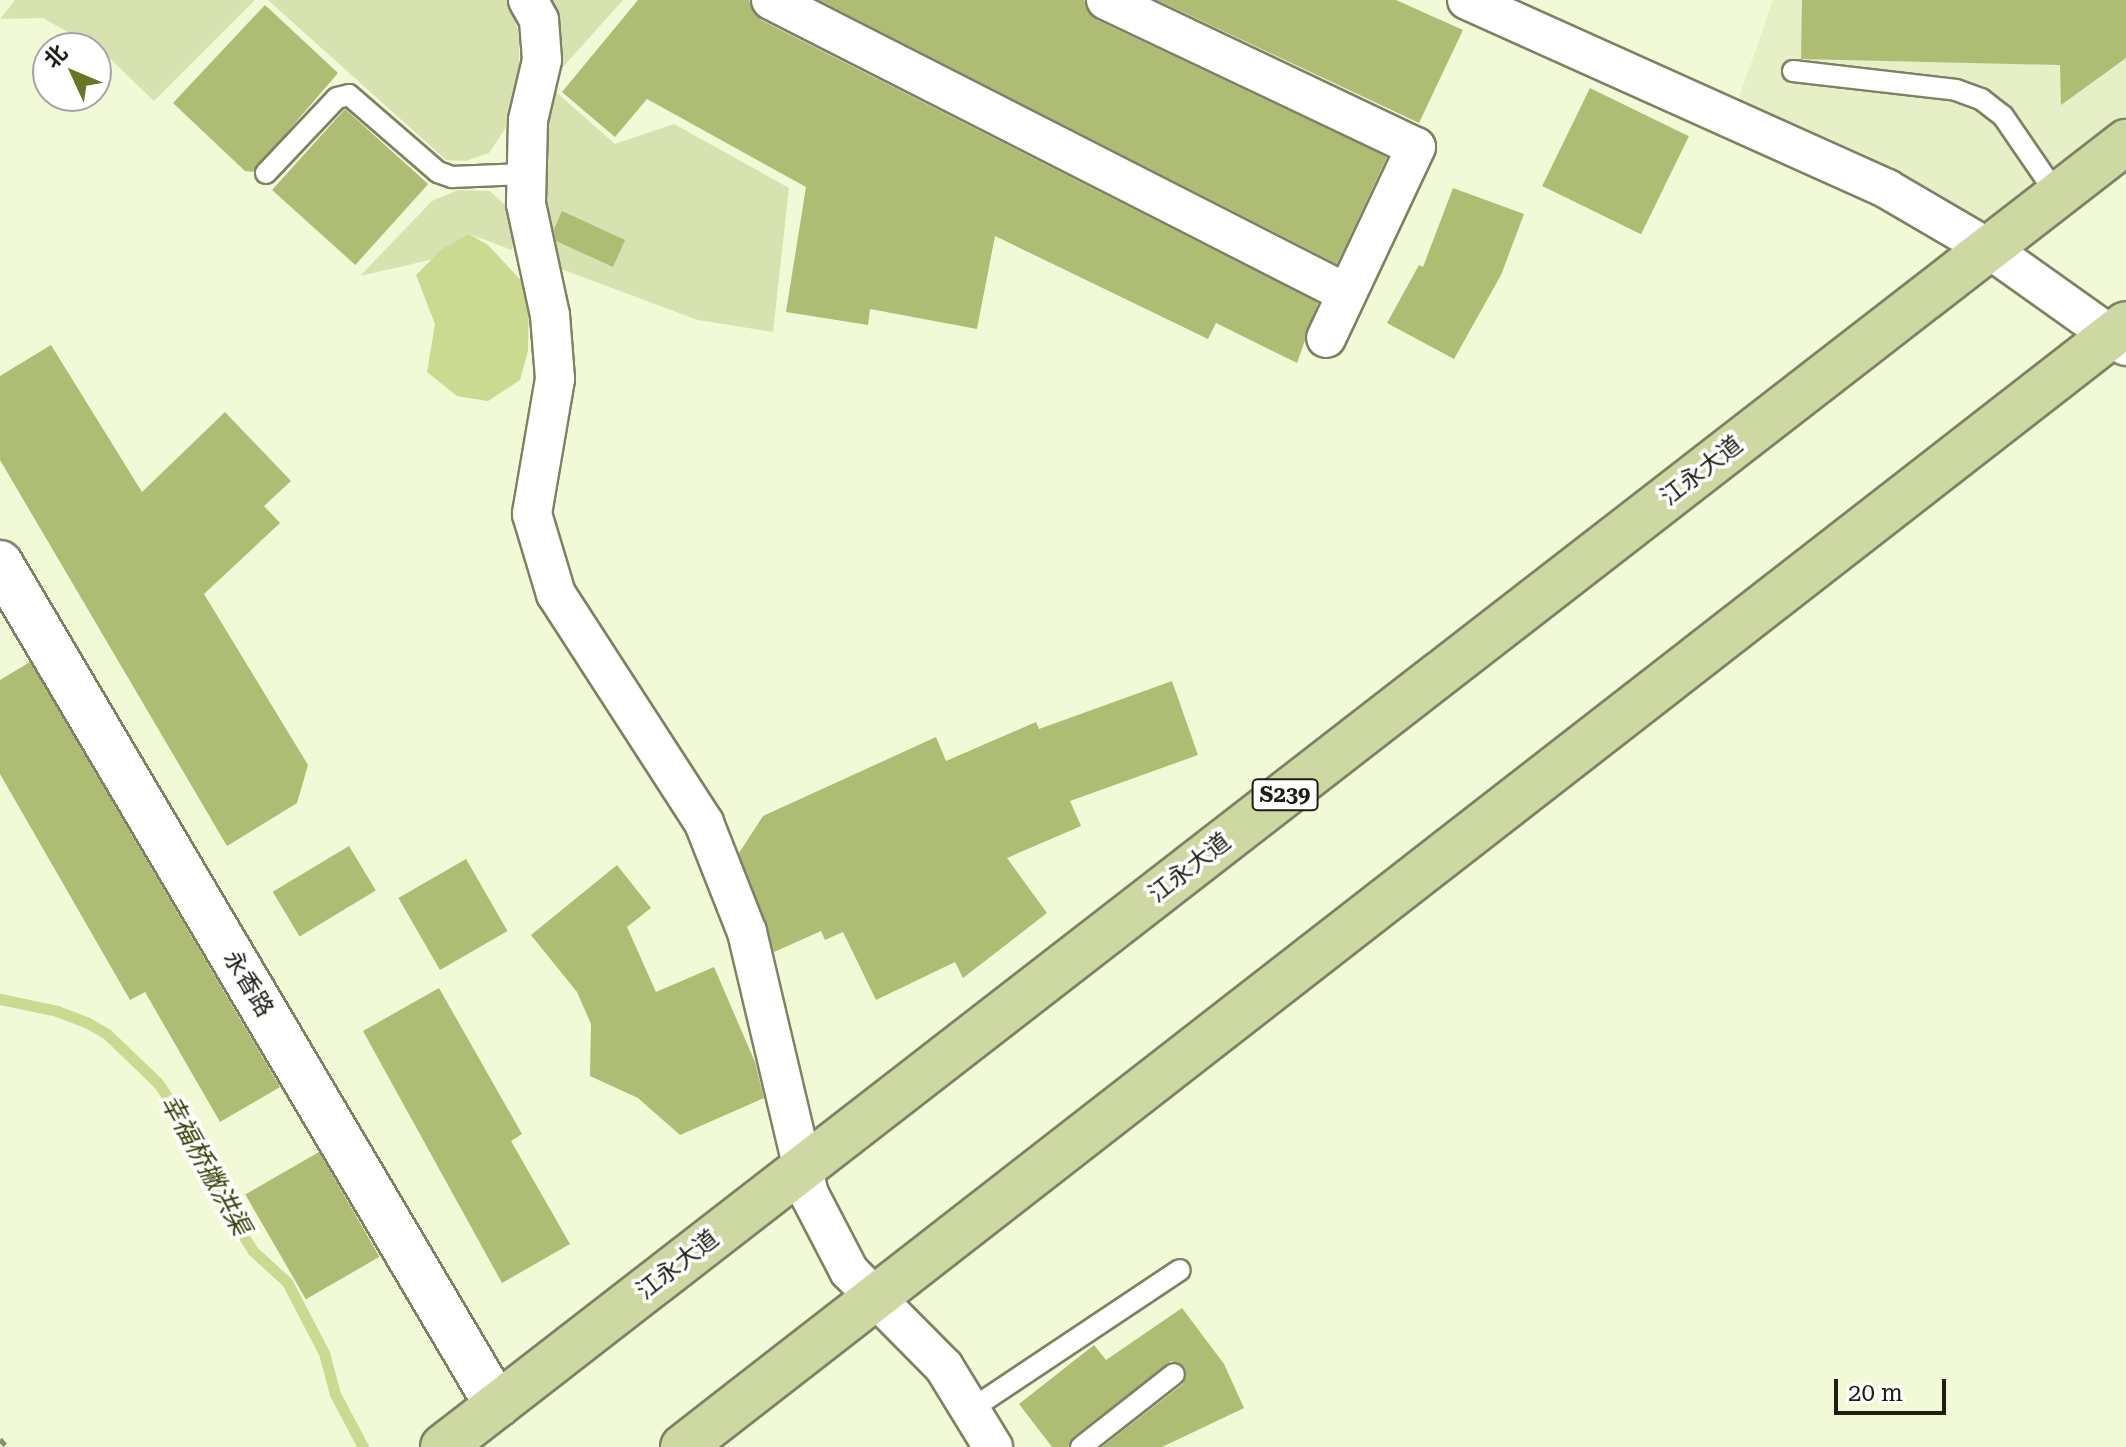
<!DOCTYPE html>
<meta charset="utf-8">
<style>
body{margin:0}
#map{position:relative;width:2126px;height:1447px;overflow:hidden;background:#f1f9d6;font-family:"Roboto Serif","Noto Sans SC",serif}
div>[style]{position:absolute}
.built>*{inset:0;background:#e6efc5}
.green>*{inset:0;background:#d7e2b0}
.water>*{inset:0;background:#cbda90}
.stream>*{height:11px;margin:-5.5px;padding:0 5.5px;transform-origin:5.5px;border-radius:5.5px;background:#cbda90}
.building>*{inset:0;background:#afbd74;transform-origin:0 0}
.path>*{height:5px;margin-top:-2.5px;transform-origin:0;background:repeating-linear-gradient(90deg,#8a8f77 0 8px,transparent 0 12px)}
.roads{filter:drop-shadow(2px 0 #7c8364) drop-shadow(-2px 0 #7c8364) drop-shadow(0 2px #7c8364) drop-shadow(0 -2px #7c8364)}
.service>*{height:20px;margin:-10px;padding:0 10px;transform-origin:10px;border-radius:10px;background:#fff}
.minor>*{height:38px;margin:-19px;padding:0 19px;transform-origin:19px;border-radius:19px;background:#fff}
.secondary>*{height:44px;margin:-22px;padding:0 22px;transform-origin:22px;border-radius:22px;background:#fff}
.primary>*{height:44px;margin:-22px;padding:0 22px;transform-origin:22px;border-radius:22px;background:#ced8a3}
span{translate:-50% -50%;white-space:nowrap;text-align:center;line-height:1.15;-webkit-text-stroke:7px #fff;paint-order:stroke}
.shield-label span{padding:2px 6px;background:#fff;border:2px solid;border-radius:6px;-webkit-text-stroke-width:0}
.shield-label{font-size:22px;color:#1d1f13;font-weight:700}
.street-label{font-size:24px;color:#1d1f13}
.water-label{font-size:26px;color:#394108;font-style:italic}
.north{position:absolute;left:32px;top:32px;width:80px;height:80px;box-sizing:border-box;background:#fff;border:2px solid #a5a5a1;border-radius:50%;rotate:314deg;font-size:22px;font-weight:700;line-height:32px;text-align:center;color:#1d1f13}
.north::after{content:'';display:block;margin:auto;width:28px;height:36px;background:#697622;clip-path:polygon(50% 0,100% 100%,50% 72%,0 100%)}
.scale{position:absolute;left:1834px;top:1379px;width:112px;height:36px;box-sizing:border-box;border:4px solid #1d1f13;border-top:0;padding-left:10px;font-size:24px;line-height:28px;white-space:nowrap;color:#1d1f13;-webkit-text-stroke:6px #fff;paint-order:stroke}
</style>
<div id="map">
<div class="built">
<div style="clip-path:polygon(1773px 0,2126px 0,2126px 142px,2008px 234px,1735px 109px)"></div>
</div>
<div class="green">
<div style="clip-path:polygon(15px 0,255px 0,154px 101px,103px 52px,43px 18px,0 19px)"></div>
<div style="clip-path:polygon(268px 0,508px 0,519px 34px,519px 90px,505px 129px,489px 153px,465px 161px,446px 160px)"></div>
<div style="clip-path:polygon(546px 0,623px 0,554px 77px,556px 92px,615px 144px,674px 124px,789px 188px,773px 332px,698px 320px,545px 263px)"></div>
<div style="clip-path:polygon(458px 190px,490px 191px,507px 207px,516px 229px,512px 250px,469px 234px,434px 259px,360px 276px,432px 201px)"></div>
</div>
<div class="water">
<div style="clip-path:polygon(469px 234px,488px 245px,529px 289px,528px 351px,520px 380px,488px 401px,457px 396px,427px 372px,435px 324px,416px 275px,442px 249px)"></div>
</div>
<div class="stream">
<div style="left:0;top:999px;width:58px;rotate:11.9deg"></div>
<div style="left:57px;top:1011px;width:33px;rotate:21deg"></div>
<div style="left:88px;top:1023px;width:22px;rotate:30deg"></div>
<div style="left:107px;top:1034px;width:71px;rotate:43.9deg"></div>
<div style="left:158px;top:1083px;width:45px;rotate:56deg"></div>
<div style="left:183px;top:1120px;width:60px;rotate:68.6deg"></div>
<div style="left:205px;top:1176px;width:89px;rotate:57.4deg"></div>
<div style="left:253px;top:1251px;width:46px;rotate:42.4deg"></div>
<div style="left:287px;top:1282px;width:80px;rotate:62.5deg"></div>
<div style="left:324px;top:1353px;width:42px;rotate:75deg"></div>
<div style="left:335px;top:1394px;width:60px;rotate:62.2deg"></div>
</div>
<div class="building">
<div style="clip-path:polygon(638px 0,749px 0,761px 20px,1318px 303px,1297px 363px,1216px 323px,1208px 339px,995px 236px,977px 329px,870px 309px,868px 325px,786px 312px,806px 187px,647px 99px,615px 137px,562px 92px)"></div>
<div style="clip-path:polygon(819px 0,1084px 0,1097px 20px,1387px 157px,1337px 264px)"></div>
<div style="clip-path:polygon(1157px 0,1396px 0,1463px 30px,1419px 123px)"></div>
<div style="clip-path:polygon(1802px 0,2126px 0,2126px 58px,2061px 105px,2060px 65px,1801px 59px)"></div>
<div style="clip-path:polygon(265px 5px,338px 73px,253px 172px,245px 171px,173px 103px)"></div>
<div style="left:1590px;top:88px;width:110px;height:109px;rotate:26deg"></div>
<div style="left:345px;top:109px;width:112px;height:109px;rotate:42deg"></div>
<div style="clip-path:polygon(1453px 188px,1524px 214px,1501px 275px,1454px 359px,1387px 323px,1419px 265px,1423px 267px)"></div>
<div style="clip-path:polygon(562px 211px,625px 240px,613px 267px,556px 241px,554px 229px)"></div>
<div style="clip-path:polygon(51px 345px,142px 492px,225px 412px,291px 481px,264px 506px,280px 523px,204px 594px,308px 765px,297px 803px,227px 846px,0 460px,0 376px)"></div>
<div style="clip-path:polygon(30px 662px,280px 1087px,220px 1122px,145px 992px,130px 1000px,0 774px,0 680px)"></div>
<div style="clip-path:polygon(1172px 681px,1198px 755px,1070px 801px,1081px 826px,1007px 858px,1047px 913px,963px 978px,955px 962px,876px 1000px,843px 932px,825px 940px,821px 931px,774px 952px,739px 853px,763px 816px,936px 737px,946px 761px,1036px 722px,1039px 729px)"></div>
<div style="left:349px;top:846px;width:52px;height:89px;rotate:59deg"></div>
<div style="left:466px;top:859px;width:83px;height:78px;rotate:60deg"></div>
<div style="clip-path:polygon(617px 865px,651px 908px,627px 927px,656px 992px,714px 967px,755px 1062px,764px 1098px,680px 1135px,638px 1098px,590px 1076px,591px 1024px,577px 992px,531px 935px)"></div>
<div style="clip-path:polygon(439px 988px,522px 1134px,511px 1141px,570px 1244px,502px 1283px,363px 1031px)"></div>
<div style="left:319px;top:1152px;width:121px;height:85px;rotate:60deg"></div>
<div style="clip-path:polygon(1182px 1308px,1224px 1364px,1244px 1408px,1162px 1447px,1102px 1447px,1183px 1384px,1185px 1367px,1171px 1361px,1073px 1437px,1068px 1447px,1052px 1447px,1019px 1404px,1094px 1345px,1106px 1360px)"></div>
</div>
<div class="path">
<div style="left:0;top:1439px;width:11px;rotate:49deg"></div>
</div>
<div class="roads">
<div class="service">
<div style="left:1793px;top:71px;width:164px;rotate:6.6deg"></div>
<div style="left:1956px;top:90px;width:27px;rotate:20deg"></div>
<div style="left:1981px;top:99px;width:28px;rotate:38deg"></div>
<div style="left:2003px;top:116px;width:96px;rotate:55.6deg"></div>
<div style="left:266px;top:173px;width:103px;rotate:-46.6deg"></div>
<div style="left:337px;top:98px;width:12px;rotate:-14deg"></div>
<div style="left:349px;top:95px;width:118px;rotate:40.9deg"></div>
<div style="left:438px;top:172px;width:15px;rotate:20deg"></div>
<div style="left:452px;top:177px;width:72px;rotate:-2.4deg"></div>
<div style="left:970px;top:1410px;width:252px;rotate:-33.7deg"></div>
<div style="left:1081px;top:1447px;width:118px;rotate:-38.1deg"></div>
</div>
<div class="minor">
<div style="left:528px;top:0;width:23px;rotate:61deg"></div>
<div style="left:539px;top:20px;width:40px;rotate:85.7deg"></div>
<div style="left:542px;top:60px;width:62px;rotate:103.1deg"></div>
<div style="left:528px;top:120px;width:84px;rotate:91.4deg"></div>
<div style="left:526px;top:204px;width:114px;rotate:77.8deg"></div>
<div style="left:550px;top:315px;width:64px;rotate:85.5deg"></div>
<div style="left:555px;top:379px;width:137px;rotate:99.7deg"></div>
<div style="left:532px;top:514px;width:84px;rotate:73.3deg"></div>
<div style="left:556px;top:594px;width:273px;rotate:57.1deg"></div>
<div style="left:704px;top:823px;width:117px;rotate:68.5deg"></div>
<div style="left:747px;top:932px;width:269px;rotate:76.7deg"></div>
<div style="left:809px;top:1194px;width:87px;rotate:62.5deg"></div>
<div style="left:849px;top:1271px;width:135px;rotate:45.3deg"></div>
<div style="left:944px;top:1367px;width:94px;rotate:58.5deg"></div>
<div style="left:771px;top:0;width:645px;rotate:27deg"></div>
<div style="left:1106px;top:0;width:343px;rotate:25.4deg"></div>
<div style="left:1416px;top:147px;width:211px;rotate:115.2deg"></div>
<div style="left:1467px;top:0;width:461px;rotate:24.2deg"></div>
<div style="left:1887px;top:189px;width:117px;rotate:30.3deg"></div>
<div style="left:1988px;top:248px;width:169px;rotate:35.4deg"></div>
</div>
<div class="secondary">
<div style="left:0;top:563px;width:978px;rotate:59.45deg"></div>
</div>
<div class="primary">
<div style="left:443px;top:1447px;width:2130px;rotate:-37.79deg"></div>
<div style="left:683px;top:1447px;width:1828px;rotate:-37.89deg"></div>
</div>
</div>
<div class="shield-label">
<span style="left:1285px;top:795px">S239</span>
</div>
<div class="street-label">
<span style="left:1702px;top:471px;rotate:-38deg">江永大道</span>
<span style="left:1190px;top:868px;rotate:-38deg">江永大道</span>
<span style="left:248px;top:984px;rotate:59deg">永香路</span>
<span style="left:678px;top:1265px;rotate:-38deg">江永大道</span>
</div>
<div class="water-label">
<span style="left:205px;top:1165px;rotate:61deg">幸福桥撇洪渠</span>
</div>
<div class="north">北</div>
<div class="scale">20 m</div>
</div>
